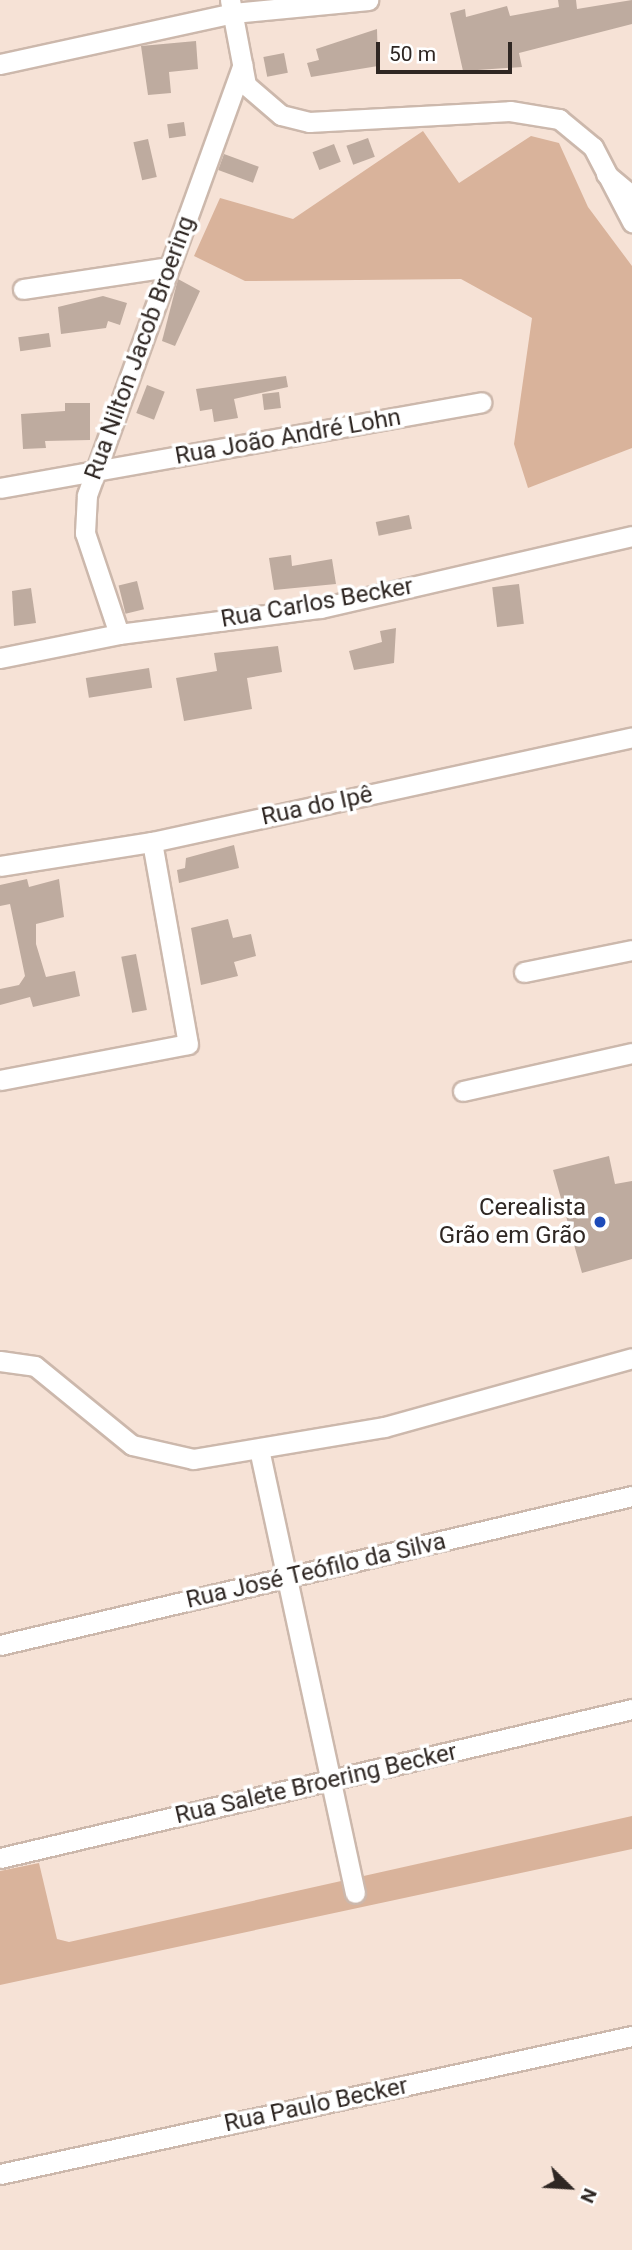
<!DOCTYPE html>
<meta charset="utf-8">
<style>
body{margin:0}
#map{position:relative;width:632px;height:2250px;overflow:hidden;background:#f6e2d6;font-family:Roboto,sans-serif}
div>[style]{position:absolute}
.green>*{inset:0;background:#d9b39b}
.building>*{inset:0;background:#beab9f;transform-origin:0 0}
.roads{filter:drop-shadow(2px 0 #ccb8ac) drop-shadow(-2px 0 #ccb8ac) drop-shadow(0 2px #ccb8ac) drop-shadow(0 -2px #ccb8ac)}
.street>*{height:19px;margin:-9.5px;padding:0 9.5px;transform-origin:9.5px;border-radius:9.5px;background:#fff}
.dots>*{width:19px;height:19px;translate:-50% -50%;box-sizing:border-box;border:4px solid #fff;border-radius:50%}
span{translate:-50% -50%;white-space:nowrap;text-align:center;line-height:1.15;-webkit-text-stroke:7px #fff;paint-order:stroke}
.street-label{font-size:24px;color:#2f2723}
.poi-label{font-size:24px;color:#2f2723}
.right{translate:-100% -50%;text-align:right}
.north{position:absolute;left:534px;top:2152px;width:70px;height:70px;-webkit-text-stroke:5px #fff;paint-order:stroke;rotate:114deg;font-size:19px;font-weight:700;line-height:28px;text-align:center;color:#2f2723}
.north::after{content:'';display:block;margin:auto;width:24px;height:32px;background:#2f2723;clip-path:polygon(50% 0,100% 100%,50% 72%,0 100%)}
.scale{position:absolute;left:376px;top:42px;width:136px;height:32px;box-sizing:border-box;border:4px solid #2f2723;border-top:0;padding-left:9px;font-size:21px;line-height:24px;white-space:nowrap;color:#2f2723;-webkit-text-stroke:5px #fff;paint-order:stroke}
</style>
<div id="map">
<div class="green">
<div style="clip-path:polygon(423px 131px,459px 183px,531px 136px,559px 143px,588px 207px,632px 266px,632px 448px,528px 488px,514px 444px,532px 318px,461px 279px,245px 281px,194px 256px,220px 198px,293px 219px)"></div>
<div style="clip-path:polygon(632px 1816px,632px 1849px,0 1985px,0 1871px,39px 1863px,57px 1939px,69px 1942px)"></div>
</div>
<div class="building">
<div style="clip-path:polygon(558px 0,576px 0,577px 9px,632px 0,632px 24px,519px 53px,522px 67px,463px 71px,450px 13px,465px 9px,466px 17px,507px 6px,510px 16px,559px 7px)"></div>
<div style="clip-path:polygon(377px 29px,378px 66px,311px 77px,307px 63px,319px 60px,316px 49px)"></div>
<div style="clip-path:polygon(196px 41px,198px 69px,169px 72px,171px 93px,148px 95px,141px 46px)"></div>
<div style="left:284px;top:53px;width:20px;height:21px;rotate:79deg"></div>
<div style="left:184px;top:122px;width:14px;height:17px;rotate:82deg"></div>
<div style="left:368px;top:138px;width:20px;height:23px;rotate:70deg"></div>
<div style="left:148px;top:139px;width:39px;height:15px;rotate:77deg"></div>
<div style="left:334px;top:144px;width:19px;height:23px;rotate:69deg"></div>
<div style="left:224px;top:154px;width:37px;height:17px;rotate:20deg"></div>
<div style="clip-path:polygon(178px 279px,200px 291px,175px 346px,162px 341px)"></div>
<div style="clip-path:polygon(103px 296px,127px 303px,120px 325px,108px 321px,106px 328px,61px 334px,58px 307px)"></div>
<div style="left:49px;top:333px;width:14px;height:31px;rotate:82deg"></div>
<div style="clip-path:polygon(286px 376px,288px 387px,234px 399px,238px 418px,214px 422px,212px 409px,200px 411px,196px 389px)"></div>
<div style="left:147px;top:385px;width:19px;height:30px;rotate:21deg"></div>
<div style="left:279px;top:392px;width:16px;height:17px;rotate:83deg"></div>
<div style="clip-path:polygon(65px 403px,90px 403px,90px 440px,45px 441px,46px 448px,23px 449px,21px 414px,65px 411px)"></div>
<div style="left:409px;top:515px;width:14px;height:34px;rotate:78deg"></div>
<div style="clip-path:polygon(291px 555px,292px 566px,332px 559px,336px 584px,274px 590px,269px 558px)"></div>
<div style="left:137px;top:581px;width:29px;height:19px;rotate:76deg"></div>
<div style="left:519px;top:584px;width:40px;height:27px;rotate:83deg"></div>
<div style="clip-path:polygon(31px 588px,36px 623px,14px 626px,12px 591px)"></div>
<div style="clip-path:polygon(396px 628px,394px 663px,354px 670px,349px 651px,382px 642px,380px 631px)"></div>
<div style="clip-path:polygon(278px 646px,282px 672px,247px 678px,252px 709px,184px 721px,176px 678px,217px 671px,214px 653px)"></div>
<div style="left:149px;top:668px;width:20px;height:64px;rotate:81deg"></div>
<div style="clip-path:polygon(234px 845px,239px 868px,179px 883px,177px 870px,185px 868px,186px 858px)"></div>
<div style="clip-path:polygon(27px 879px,29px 887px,59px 879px,64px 917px,36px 924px,36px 944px,46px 977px,75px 971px,80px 996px,33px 1007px,30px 997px,0 1005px,0 989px,19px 985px,25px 976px,10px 904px,0 906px,0 885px)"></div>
<div style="clip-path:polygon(228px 919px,233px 938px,251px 934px,256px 956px,234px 962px,238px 976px,201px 985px,191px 928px)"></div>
<div style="left:136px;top:954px;width:57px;height:15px;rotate:79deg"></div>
<div style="clip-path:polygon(609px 1156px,615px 1184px,632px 1181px,632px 1259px,582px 1273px,553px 1170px)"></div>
</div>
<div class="roads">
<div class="street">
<div style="left:230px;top:0;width:86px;rotate:79.3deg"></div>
<div style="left:246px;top:85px;width:46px;rotate:40.6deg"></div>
<div style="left:281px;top:115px;width:29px;rotate:14deg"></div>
<div style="left:309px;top:122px;width:201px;rotate:-3.1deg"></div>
<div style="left:510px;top:111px;width:50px;rotate:9.3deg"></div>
<div style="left:559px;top:119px;width:44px;rotate:39.5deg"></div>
<div style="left:593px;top:147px;width:85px;rotate:62.5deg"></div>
<div style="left:0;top:64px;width:239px;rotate:-12.3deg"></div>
<div style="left:233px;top:13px;width:136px;rotate:-5.5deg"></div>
<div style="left:606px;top:174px;width:34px;rotate:40deg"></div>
<div style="left:23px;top:289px;width:147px;rotate:-8.6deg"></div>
<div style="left:0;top:488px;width:489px;rotate:-10.1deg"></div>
<div style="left:119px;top:634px;width:107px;rotate:-108.6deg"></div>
<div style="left:85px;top:533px;width:38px;rotate:-87deg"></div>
<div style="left:87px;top:495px;width:457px;rotate:-70.1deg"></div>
<div style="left:0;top:658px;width:121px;rotate:-11.4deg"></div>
<div style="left:119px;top:634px;width:203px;rotate:-7.4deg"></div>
<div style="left:320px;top:608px;width:320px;rotate:-13deg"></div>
<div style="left:0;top:866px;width:154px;rotate:-9deg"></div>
<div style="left:152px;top:842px;width:491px;rotate:-12.3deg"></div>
<div style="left:524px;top:972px;width:110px;rotate:-11.5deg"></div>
<div style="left:0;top:1080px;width:191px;rotate:-10.8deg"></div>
<div style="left:188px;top:1044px;width:205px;rotate:-100.1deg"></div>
<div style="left:463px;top:1091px;width:173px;rotate:-12.7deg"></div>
<div style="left:0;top:1361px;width:35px;rotate:8deg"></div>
<div style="left:35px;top:1366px;width:125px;rotate:39.2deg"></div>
<div style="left:132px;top:1445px;width:63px;rotate:12.9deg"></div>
<div style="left:193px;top:1459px;width:194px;rotate:-9.5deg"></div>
<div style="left:384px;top:1427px;width:257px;rotate:-15.5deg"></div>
<div style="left:259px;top:1449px;width:454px;rotate:77.8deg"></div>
<div style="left:0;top:1645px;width:649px;rotate:-13.27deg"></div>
<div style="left:0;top:1858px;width:649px;rotate:-13.27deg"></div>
<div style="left:0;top:2174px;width:647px;rotate:-12.32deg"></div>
</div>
</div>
<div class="dots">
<div style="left:600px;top:1222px;background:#1e4bb9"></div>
</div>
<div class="street-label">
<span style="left:140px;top:348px;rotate:-70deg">Rua Nilton Jacob Broering</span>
<span style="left:288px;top:437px;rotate:-10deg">Rua João André Lohn</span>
<span style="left:317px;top:603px;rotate:-10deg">Rua Carlos Becker</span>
<span style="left:317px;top:806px;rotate:-12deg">Rua do Ipê</span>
<span style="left:316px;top:1571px;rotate:-13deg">Rua José Teófilo da Silva</span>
<span style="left:316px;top:1784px;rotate:-13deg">Rua Salete Broering Becker</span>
<span style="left:316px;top:2105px;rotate:-12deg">Rua Paulo Becker</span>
</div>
<div class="poi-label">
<span class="right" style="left:586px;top:1222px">Cerealista<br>Grão em Grão</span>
</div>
<div class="north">N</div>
<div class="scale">50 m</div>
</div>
